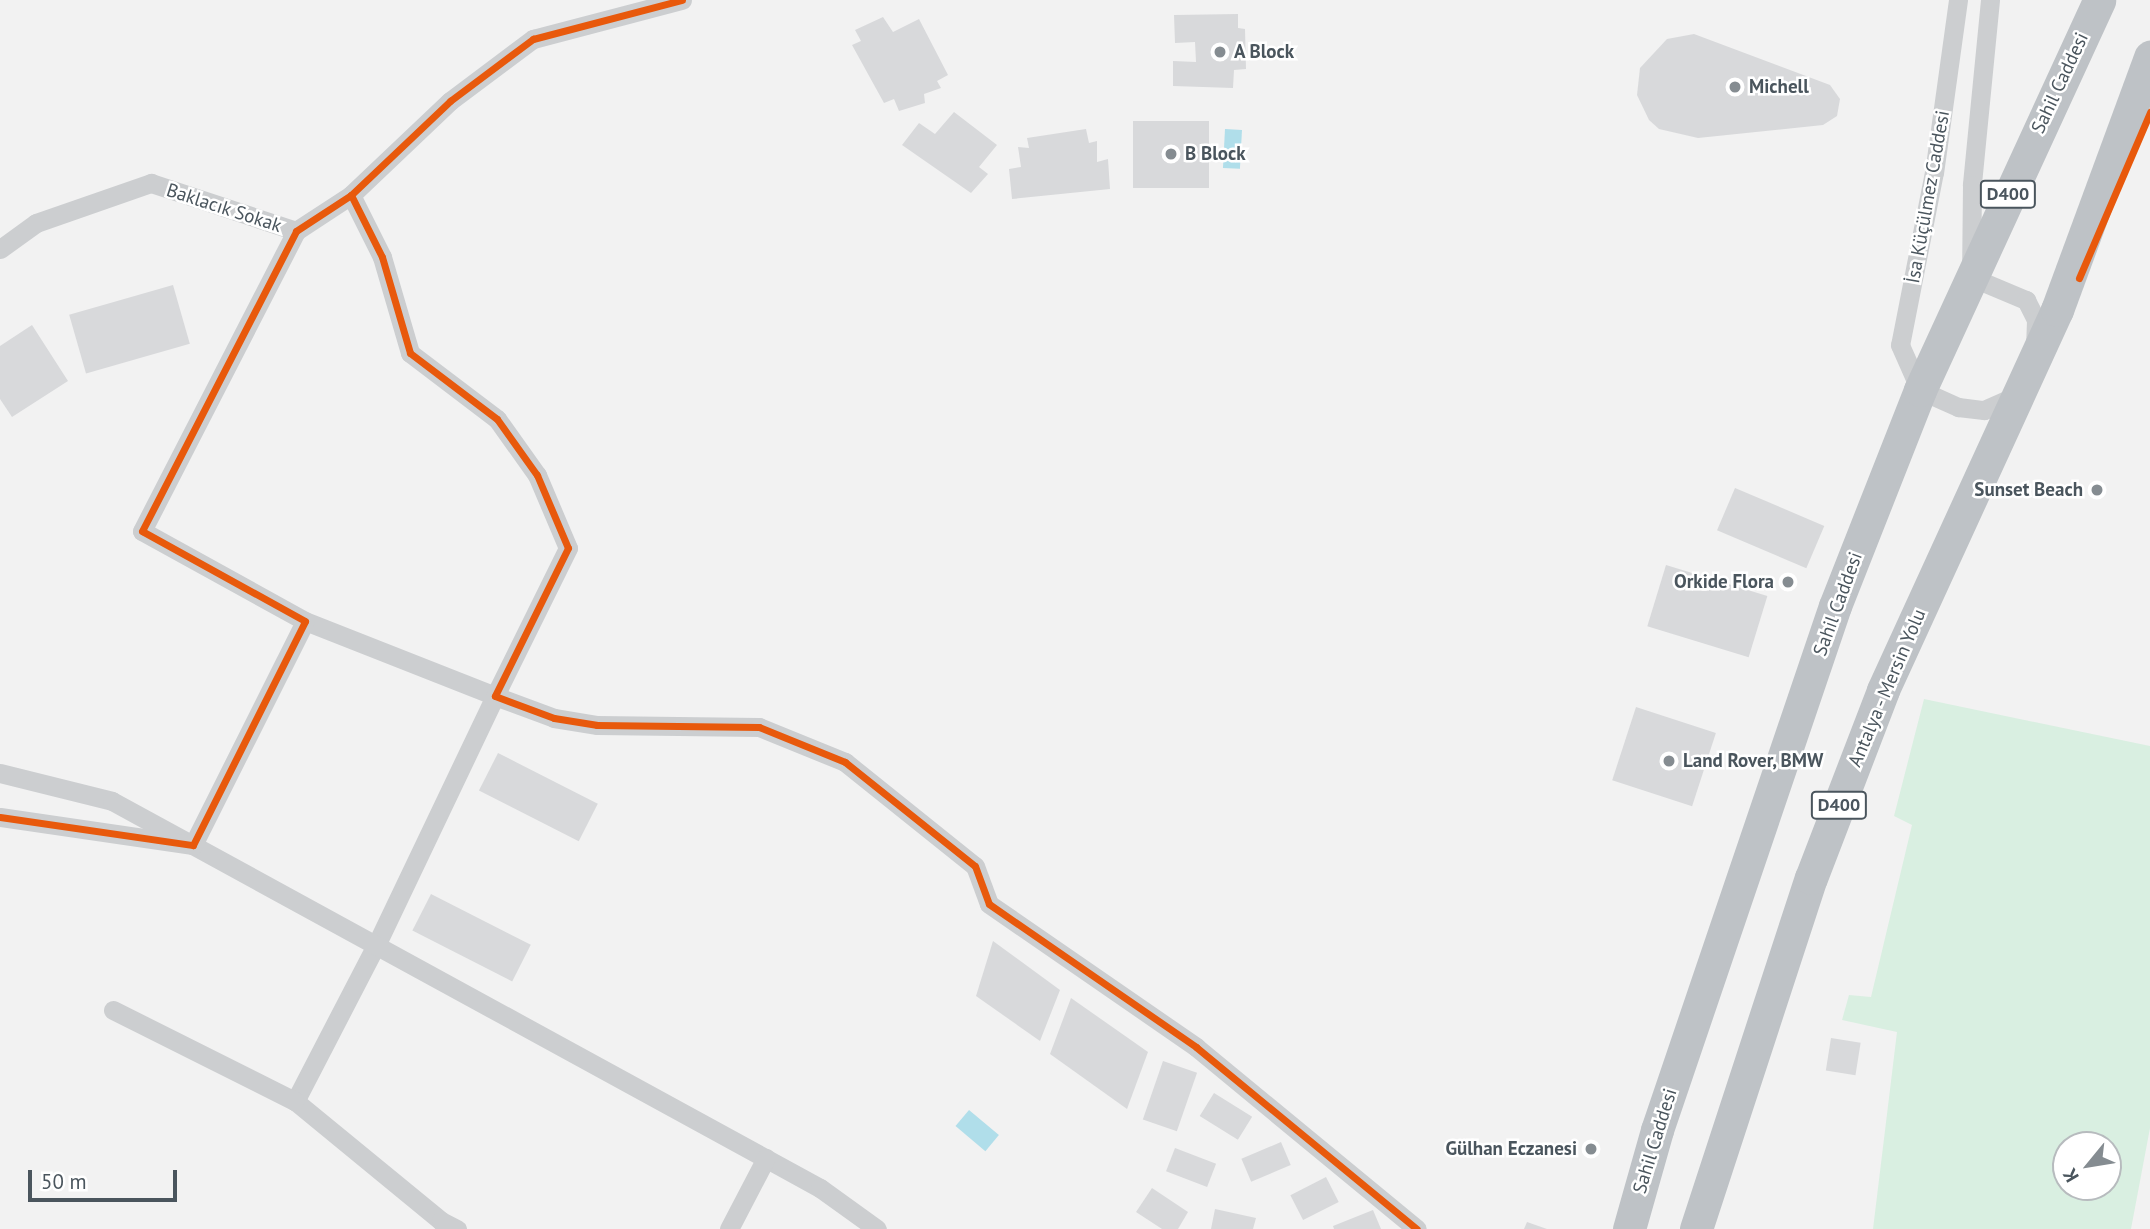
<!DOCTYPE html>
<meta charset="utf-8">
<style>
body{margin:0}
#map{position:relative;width:2150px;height:1229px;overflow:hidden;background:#f2f2f2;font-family:"PT Sans",sans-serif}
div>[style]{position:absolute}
.green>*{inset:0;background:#d9efe1}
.water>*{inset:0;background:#b0deea;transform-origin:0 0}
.building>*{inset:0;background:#d8d9db;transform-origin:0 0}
.street>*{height:19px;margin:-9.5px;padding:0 9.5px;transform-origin:9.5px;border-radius:9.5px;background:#ccced0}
.highway>*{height:33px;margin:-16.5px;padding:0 16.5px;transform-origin:16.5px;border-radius:16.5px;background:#bec2c6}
.cycleway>*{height:7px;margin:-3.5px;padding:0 3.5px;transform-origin:3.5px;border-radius:3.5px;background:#e8590c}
.dots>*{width:19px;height:19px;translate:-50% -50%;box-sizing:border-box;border:4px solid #fff;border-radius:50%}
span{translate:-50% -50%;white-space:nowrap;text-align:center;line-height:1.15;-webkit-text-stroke:5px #fff;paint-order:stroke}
.shield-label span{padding:2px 5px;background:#fff;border:2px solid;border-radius:5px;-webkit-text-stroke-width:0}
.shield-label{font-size:18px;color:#4a555d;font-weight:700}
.poi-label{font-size:19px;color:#4a555d;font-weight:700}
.left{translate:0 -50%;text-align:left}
.right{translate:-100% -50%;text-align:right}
.street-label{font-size:19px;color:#4a555d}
.north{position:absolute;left:2052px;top:1131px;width:70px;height:70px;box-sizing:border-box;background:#fff;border:2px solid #b7bbbe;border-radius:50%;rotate:240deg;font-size:19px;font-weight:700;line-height:28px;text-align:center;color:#4a555d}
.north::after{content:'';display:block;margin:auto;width:24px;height:32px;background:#858c91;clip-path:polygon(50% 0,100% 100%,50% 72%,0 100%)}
.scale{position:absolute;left:28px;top:1170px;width:149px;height:32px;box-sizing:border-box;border:4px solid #4a555d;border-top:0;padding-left:9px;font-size:21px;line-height:24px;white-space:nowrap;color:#4a555d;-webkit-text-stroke:5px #fff;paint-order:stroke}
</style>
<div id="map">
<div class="green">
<div style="clip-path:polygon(evenodd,1924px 699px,2150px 746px,2150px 1128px,2131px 1229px,1873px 1229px,1897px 1032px,1842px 1020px,1849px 995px,1871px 997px,1912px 825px,1894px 816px,1924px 699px,2066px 1145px,2108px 1145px,2108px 1187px,2066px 1187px,2066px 1145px)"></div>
</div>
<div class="water">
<div style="left:1225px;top:129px;width:17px;height:39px;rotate:3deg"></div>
<div style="left:969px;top:1110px;width:39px;height:21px;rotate:40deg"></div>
</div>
<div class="building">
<div style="clip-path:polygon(1238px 14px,1238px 28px,1245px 29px,1246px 69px,1234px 70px,1233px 88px,1173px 86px,1173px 61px,1196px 62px,1195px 42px,1175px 43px,1174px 15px)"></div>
<div style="clip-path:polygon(883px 17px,893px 32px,919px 19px,948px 75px,937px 81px,941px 88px,924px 94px,925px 103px,899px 111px,894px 99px,884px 103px,852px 45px,861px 41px,855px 30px)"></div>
<div style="clip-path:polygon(1694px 34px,1830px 85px,1840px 99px,1837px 116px,1823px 125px,1698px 138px,1659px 129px,1649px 120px,1637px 95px,1640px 68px,1667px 39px)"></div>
<div style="clip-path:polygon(954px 112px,997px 145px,979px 167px,988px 174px,971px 193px,902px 145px,919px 123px,935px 134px)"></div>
<div style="left:1133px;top:121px;width:76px;height:67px"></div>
<div style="clip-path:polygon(1086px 129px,1089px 143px,1097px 141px,1097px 162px,1108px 159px,1110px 189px,1012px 199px,1009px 169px,1021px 167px,1018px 147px,1029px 148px,1027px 138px)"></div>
<div style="left:173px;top:285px;width:61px;height:108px;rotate:74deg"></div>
<div style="clip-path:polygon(32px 325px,68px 381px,12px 417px,0 399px,0 346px)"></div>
<div style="left:1735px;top:488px;width:97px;height:46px;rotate:23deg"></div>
<div style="left:1666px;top:565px;width:106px;height:64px;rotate:17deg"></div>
<div style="left:1636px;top:707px;width:84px;height:77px;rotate:18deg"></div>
<div style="left:498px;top:753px;width:112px;height:42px;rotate:27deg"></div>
<div style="left:431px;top:894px;width:112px;height:41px;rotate:27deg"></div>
<div style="clip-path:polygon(993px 941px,1060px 990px,1040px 1041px,976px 996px)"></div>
<div style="clip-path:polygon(1071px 998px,1148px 1052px,1127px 1109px,1050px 1054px)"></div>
<div style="left:1831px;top:1038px;width:30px;height:33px;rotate:9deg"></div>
<div style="left:1163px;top:1061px;width:36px;height:62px;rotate:19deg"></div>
<div style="left:1214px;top:1093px;width:45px;height:27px;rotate:32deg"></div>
<div style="left:1281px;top:1142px;width:25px;height:43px;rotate:67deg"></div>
<div style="left:1175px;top:1148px;width:44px;height:25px;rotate:21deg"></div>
<div style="left:1326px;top:1177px;width:28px;height:40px;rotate:63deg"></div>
<div style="clip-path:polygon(1152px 1188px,1188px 1212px,1178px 1229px,1162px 1229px,1136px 1212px)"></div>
<div style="clip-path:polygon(1215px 1209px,1256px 1218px,1253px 1229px,1211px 1229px)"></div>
<div style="clip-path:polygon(1373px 1210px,1381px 1229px,1334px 1229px,1333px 1226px)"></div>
<div style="clip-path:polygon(1527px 1222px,1547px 1229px,1524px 1229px)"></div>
</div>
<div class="street">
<div style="left:1958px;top:0;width:174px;rotate:97.9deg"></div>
<div style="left:1934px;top:172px;width:176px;rotate:101.1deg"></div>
<div style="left:1900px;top:345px;width:49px;rotate:66deg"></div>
<div style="left:1920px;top:390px;width:42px;rotate:24.1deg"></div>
<div style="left:1958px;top:407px;width:26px;rotate:7deg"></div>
<div style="left:1984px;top:410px;width:36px;rotate:-24deg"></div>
<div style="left:1990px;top:0;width:186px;rotate:95.6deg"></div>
<div style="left:1972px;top:185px;width:92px;rotate:90.6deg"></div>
<div style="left:1971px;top:277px;width:60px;rotate:22.7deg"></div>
<div style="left:2026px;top:300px;width:22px;rotate:63deg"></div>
<div style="left:2036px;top:320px;width:24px;rotate:92deg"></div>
<div style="left:351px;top:195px;width:69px;rotate:63.4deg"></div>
<div style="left:382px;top:257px;width:100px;rotate:73.7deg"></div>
<div style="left:410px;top:353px;width:109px;rotate:37.2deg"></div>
<div style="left:497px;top:419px;width:69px;rotate:54.5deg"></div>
<div style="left:537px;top:475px;width:79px;rotate:67deg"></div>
<div style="left:568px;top:548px;width:165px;rotate:116.3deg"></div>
<div style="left:495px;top:696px;width:63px;rotate:20.4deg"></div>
<div style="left:554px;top:718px;width:44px;rotate:9.2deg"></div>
<div style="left:597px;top:725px;width:162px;rotate:0.7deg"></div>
<div style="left:759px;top:727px;width:93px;rotate:22.1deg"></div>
<div style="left:845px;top:762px;width:166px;rotate:38.7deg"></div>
<div style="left:975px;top:866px;width:40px;rotate:69.8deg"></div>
<div style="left:989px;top:904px;width:252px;rotate:34.6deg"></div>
<div style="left:1196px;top:1047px;width:286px;rotate:39.5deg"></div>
<div style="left:0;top:249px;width:44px;rotate:-35.8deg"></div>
<div style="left:36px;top:223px;width:122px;rotate:-19.2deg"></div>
<div style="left:151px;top:183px;width:153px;rotate:18.3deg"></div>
<div style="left:305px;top:621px;width:204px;rotate:21.5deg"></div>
<div style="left:495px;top:696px;width:276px;rotate:115.5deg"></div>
<div style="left:376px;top:945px;width:176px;rotate:117.4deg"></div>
<div style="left:295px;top:1101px;width:189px;rotate:39.4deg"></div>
<div style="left:441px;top:1221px;width:18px;rotate:27deg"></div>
<div style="left:0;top:773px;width:115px;rotate:14deg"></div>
<div style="left:112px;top:801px;width:807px;rotate:28.66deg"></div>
<div style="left:820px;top:1188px;width:70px;rotate:35.7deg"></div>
<div style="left:0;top:817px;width:195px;rotate:8.3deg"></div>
<div style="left:193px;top:845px;width:250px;rotate:-63.4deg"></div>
<div style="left:305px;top:621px;width:186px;rotate:-151.1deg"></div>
<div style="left:142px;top:531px;width:337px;rotate:-62.8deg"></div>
<div style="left:296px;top:231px;width:66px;rotate:-33.2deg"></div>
<div style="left:351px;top:195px;width:137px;rotate:-43.5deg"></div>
<div style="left:450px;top:101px;width:104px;rotate:-36.8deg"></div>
<div style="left:533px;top:39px;width:154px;rotate:-14.7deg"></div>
<div style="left:113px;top:1010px;width:203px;rotate:26.6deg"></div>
<div style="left:729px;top:1229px;width:80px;rotate:-62.5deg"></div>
</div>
<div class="highway">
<div style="left:1629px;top:1229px;width:103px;rotate:-74.2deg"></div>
<div style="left:1657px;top:1130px;width:553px;rotate:-71.24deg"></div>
<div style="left:1835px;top:606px;width:232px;rotate:-68.5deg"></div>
<div style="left:1920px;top:390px;width:429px;rotate:-65.3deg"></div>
<div style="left:1696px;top:1229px;width:369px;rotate:-71.9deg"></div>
<div style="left:1811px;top:878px;width:201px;rotate:-69deg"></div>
<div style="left:1883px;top:690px;width:418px;rotate:-65.4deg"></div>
<div style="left:2057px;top:310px;width:270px;rotate:-69.8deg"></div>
</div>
<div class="cycleway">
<div style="left:351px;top:195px;width:69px;rotate:63.4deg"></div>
<div style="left:382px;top:257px;width:100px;rotate:73.7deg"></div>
<div style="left:410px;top:353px;width:109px;rotate:37.2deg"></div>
<div style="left:497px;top:419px;width:69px;rotate:54.5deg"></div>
<div style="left:537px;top:475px;width:79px;rotate:67deg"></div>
<div style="left:568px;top:548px;width:165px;rotate:116.3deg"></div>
<div style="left:495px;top:696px;width:63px;rotate:20.4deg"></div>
<div style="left:554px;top:718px;width:44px;rotate:9.2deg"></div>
<div style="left:597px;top:725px;width:162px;rotate:0.7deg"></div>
<div style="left:759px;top:727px;width:93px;rotate:22.1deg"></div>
<div style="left:845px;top:762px;width:166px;rotate:38.7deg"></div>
<div style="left:975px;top:866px;width:40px;rotate:69.8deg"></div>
<div style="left:989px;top:904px;width:252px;rotate:34.6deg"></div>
<div style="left:1196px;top:1047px;width:286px;rotate:39.5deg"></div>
<div style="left:2079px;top:278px;width:181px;rotate:-66.8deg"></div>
<div style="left:0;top:817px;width:195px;rotate:8.3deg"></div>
<div style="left:193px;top:845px;width:250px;rotate:-63.4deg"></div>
<div style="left:305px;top:621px;width:186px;rotate:-151.1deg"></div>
<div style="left:142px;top:531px;width:337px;rotate:-62.8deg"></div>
<div style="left:296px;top:231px;width:66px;rotate:-33.2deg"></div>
<div style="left:351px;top:195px;width:137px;rotate:-43.5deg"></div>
<div style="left:450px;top:101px;width:104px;rotate:-36.8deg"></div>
<div style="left:533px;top:39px;width:154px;rotate:-14.7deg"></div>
</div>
<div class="dots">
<div style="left:1220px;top:52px;background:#858c91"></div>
<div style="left:1735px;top:87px;background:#858c91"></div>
<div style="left:1171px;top:154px;background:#858c91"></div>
<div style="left:2097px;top:490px;background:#858c91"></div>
<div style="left:1788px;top:582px;background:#858c91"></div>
<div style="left:1669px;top:761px;background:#858c91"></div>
<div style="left:1591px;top:1149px;background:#858c91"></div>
</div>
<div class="shield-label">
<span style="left:2008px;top:194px">D400</span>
<span style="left:1839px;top:805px">D400</span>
</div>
<div class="poi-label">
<span class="left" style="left:1234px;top:52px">A Block</span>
<span class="left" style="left:1749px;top:87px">Michell</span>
<span class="left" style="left:1185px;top:154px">B Block</span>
<span class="right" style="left:2083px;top:490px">Sunset Beach</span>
<span class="right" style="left:1774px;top:582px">Orkide Flora</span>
<span class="left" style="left:1683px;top:761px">Land Rover, BMW</span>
<span class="right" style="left:1577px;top:1149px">Gülhan Eczanesi</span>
</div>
<div class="street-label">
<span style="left:2060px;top:83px;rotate:-65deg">Sahil Caddesi</span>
<span style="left:1928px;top:197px;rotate:-80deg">İsa Küçülmez Caddesi</span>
<span style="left:224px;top:208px;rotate:18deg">Baklacık Sokak</span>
<span style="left:1838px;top:604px;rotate:-70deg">Sahil Caddesi</span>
<span style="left:1887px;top:688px;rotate:-67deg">Antalya - Mersin Yolu</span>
<span style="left:1655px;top:1141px;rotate:-73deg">Sahil Caddesi</span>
</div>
<div class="north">K</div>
<div class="scale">50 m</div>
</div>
